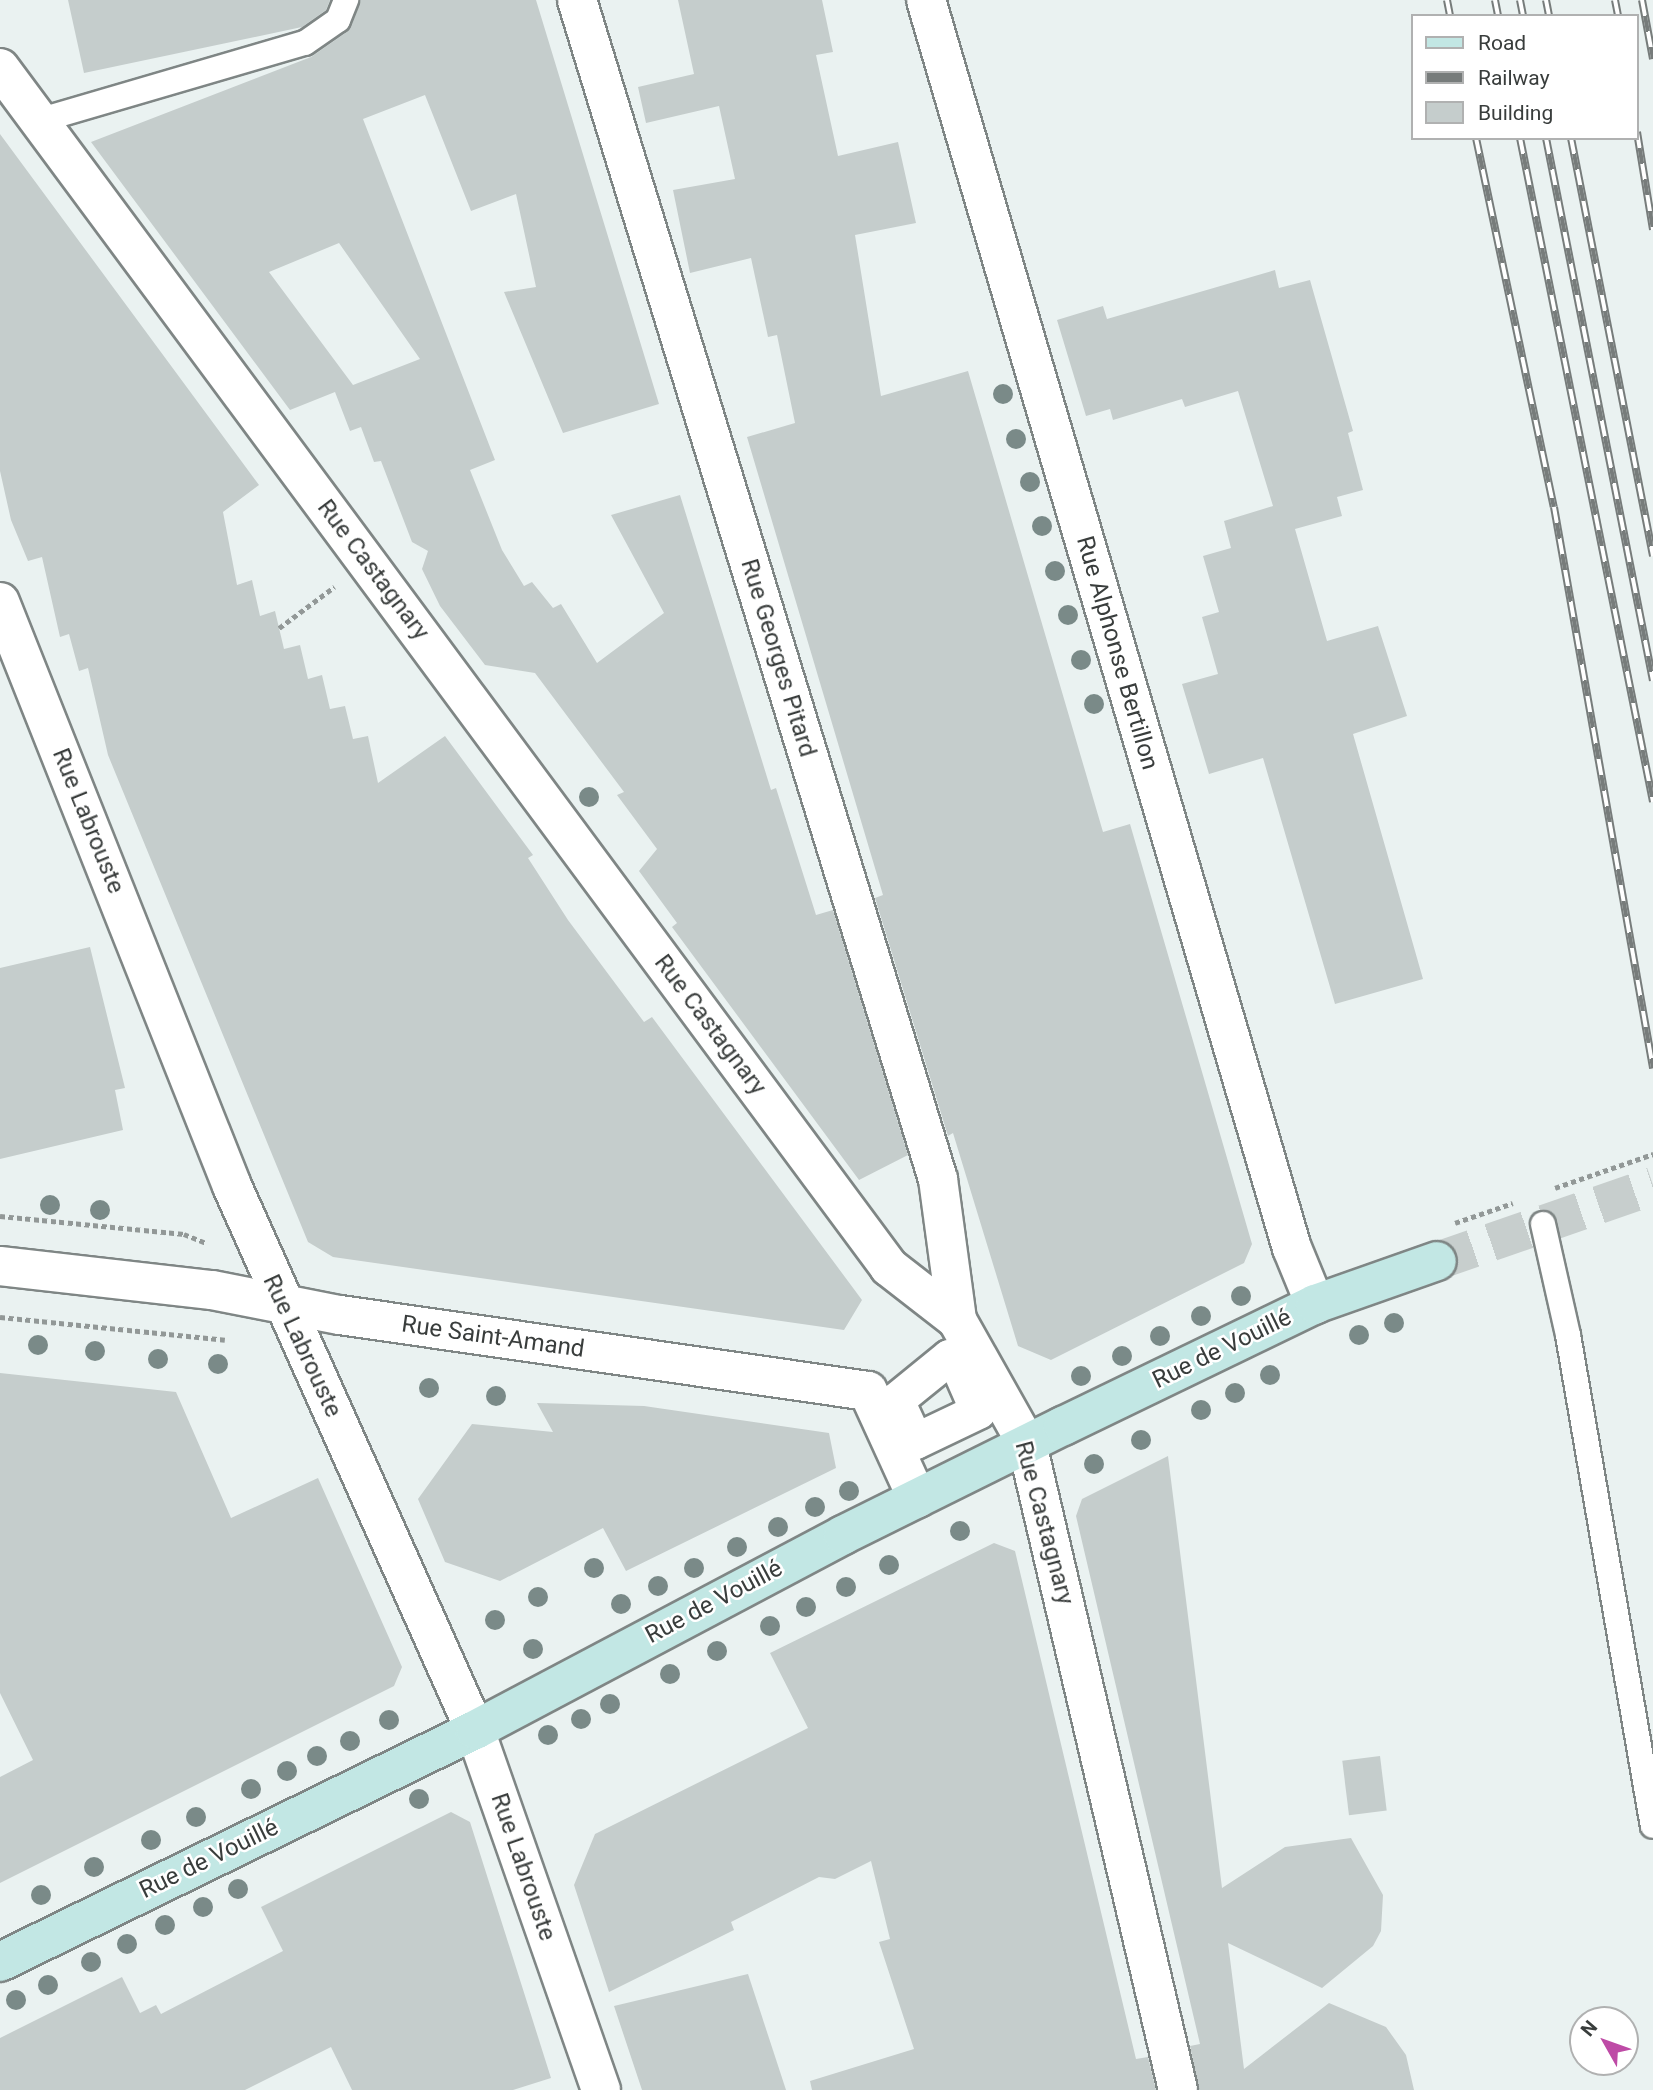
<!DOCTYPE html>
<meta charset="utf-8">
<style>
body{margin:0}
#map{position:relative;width:1653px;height:2090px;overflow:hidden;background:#eaf2f1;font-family:Roboto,sans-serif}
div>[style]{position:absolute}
.building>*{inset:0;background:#c5cdcc;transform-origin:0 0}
.secondary-tunnel>*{height:38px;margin-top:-19px;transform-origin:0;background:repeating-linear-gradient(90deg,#c7cecd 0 38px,transparent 0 57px)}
.path>*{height:4.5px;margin-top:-2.25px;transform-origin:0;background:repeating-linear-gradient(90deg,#929897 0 5px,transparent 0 8.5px)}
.roads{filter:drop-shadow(2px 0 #7f8685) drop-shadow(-2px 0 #7f8685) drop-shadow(0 2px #7f8685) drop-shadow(0 -2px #7f8685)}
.service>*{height:24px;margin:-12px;padding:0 12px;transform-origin:12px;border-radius:12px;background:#fff}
.pedestrian>*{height:35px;margin:-17.5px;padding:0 17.5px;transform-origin:17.5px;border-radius:17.5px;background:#fff}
.minor>*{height:38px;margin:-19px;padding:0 19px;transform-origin:19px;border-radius:19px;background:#fff}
.tertiary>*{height:38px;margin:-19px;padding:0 19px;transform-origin:19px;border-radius:19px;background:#fff}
.secondary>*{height:38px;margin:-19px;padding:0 19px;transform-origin:19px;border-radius:19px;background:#c2e7e4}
.rail>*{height:8px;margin-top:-4px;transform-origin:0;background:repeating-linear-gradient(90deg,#fff 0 16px,#777c7b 0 32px);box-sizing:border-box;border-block:2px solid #777c7b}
.trees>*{width:20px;height:20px;margin:-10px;border-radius:50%;background:#7a8a88}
span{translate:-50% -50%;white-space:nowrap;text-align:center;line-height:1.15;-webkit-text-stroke:5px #fff;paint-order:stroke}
.street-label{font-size:24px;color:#393d3c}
.legend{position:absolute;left:1411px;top:14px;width:228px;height:126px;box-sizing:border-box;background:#fff;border:2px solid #b0b1b1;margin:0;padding:9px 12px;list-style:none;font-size:21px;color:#393d3c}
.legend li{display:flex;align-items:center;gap:14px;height:35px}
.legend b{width:35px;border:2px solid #b0b1b1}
.north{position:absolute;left:1569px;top:2006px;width:70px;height:70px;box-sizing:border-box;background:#fff;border:2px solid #b0b1b1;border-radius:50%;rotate:310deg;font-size:19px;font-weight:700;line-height:28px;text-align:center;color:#393d3c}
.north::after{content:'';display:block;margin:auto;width:24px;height:32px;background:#be4ba6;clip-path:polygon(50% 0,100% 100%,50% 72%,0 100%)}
</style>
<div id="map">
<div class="building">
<div style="clip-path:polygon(68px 0,330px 0,326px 10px,302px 27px,84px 73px)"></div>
<div style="clip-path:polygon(evenodd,361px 0,536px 0,659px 404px,563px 433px,504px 292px,536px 287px,516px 194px,471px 211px,425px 95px,363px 119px,495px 460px,470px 470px,502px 550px,524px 586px,532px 582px,553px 608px,561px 604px,597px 663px,664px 613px,611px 515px,680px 495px,771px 790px,776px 788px,816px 915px,833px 910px,908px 1155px,859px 1180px,672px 927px,677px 923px,639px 871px,657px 849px,617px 795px,624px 792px,535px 673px,485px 665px,440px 606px,422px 569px,428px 551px,412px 542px,381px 461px,374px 462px,361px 427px,350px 431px,335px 392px,290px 410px,91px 142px,311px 57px,347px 32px,361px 0,339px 243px,420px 359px,353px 385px,269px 272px,339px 243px)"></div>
<div style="clip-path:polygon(678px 0,822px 0,833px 52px,816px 55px,838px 156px,898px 142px,916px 223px,855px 235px,881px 396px,968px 371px,1103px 832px,1130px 824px,1252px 1244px,1244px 1263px,1051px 1360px,1018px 1346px,953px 1133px,948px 1136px,875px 898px,883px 895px,747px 437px,795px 423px,777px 335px,768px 337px,751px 258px,690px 273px,673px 190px,735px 179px,719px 106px,646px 123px,638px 87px,694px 74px)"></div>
<div style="clip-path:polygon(0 134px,259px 485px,223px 512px,237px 585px,252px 580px,260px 616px,275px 611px,284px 649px,300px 645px,308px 679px,322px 675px,330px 709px,345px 706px,353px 739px,368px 736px,378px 783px,445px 736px,533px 855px,528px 858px,568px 920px,644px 1022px,652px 1017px,862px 1300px,844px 1330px,333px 1257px,308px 1242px,108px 755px,88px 668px,79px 671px,69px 634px,60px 637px,42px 557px,28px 561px,11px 520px,0 471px)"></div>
<div style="clip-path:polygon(1275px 270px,1279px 288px,1310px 280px,1353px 431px,1348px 433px,1363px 490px,1337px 497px,1342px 516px,1295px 529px,1327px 641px,1378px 626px,1407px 716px,1353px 734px,1423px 979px,1335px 1004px,1263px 758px,1209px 774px,1182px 684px,1218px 674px,1202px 617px,1219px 612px,1203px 556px,1231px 548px,1224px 521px,1273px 506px,1238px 391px,1185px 407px,1182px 399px,1113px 420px,1110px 409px,1086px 416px,1057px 320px,1103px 306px,1107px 319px)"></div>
<div style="clip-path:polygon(90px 947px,125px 1088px,115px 1090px,123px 1130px,0 1159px,0 968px)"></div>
<div style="clip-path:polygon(0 1373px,176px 1392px,231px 1518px,318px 1478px,402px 1667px,394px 1686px,0 1883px,0 1777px,33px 1760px,0 1693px)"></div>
<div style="clip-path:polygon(537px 1403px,644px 1406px,829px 1433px,836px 1468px,626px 1571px,603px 1528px,500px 1581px,445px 1562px,418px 1499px,472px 1424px,553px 1432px)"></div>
<div style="clip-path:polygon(1168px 1456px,1222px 1888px,1285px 1847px,1351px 1838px,1383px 1895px,1381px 1931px,1373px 1946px,1322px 1988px,1228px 1943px,1244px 2069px,1329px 2003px,1386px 2027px,1406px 2055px,1414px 2090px,1199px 2090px,1190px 2046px,1200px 2044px,1076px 1516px,1082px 1499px)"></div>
<div style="clip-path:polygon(994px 1543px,1015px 1551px,1136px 2059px,1148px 2057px,1156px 2090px,812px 2090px,810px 2081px,914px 2049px,879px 1942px,890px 1939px,871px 1861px,835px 1879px,819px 1877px,731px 1922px,734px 1930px,609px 1992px,574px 1885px,595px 1834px,808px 1728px,770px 1653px)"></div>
<div style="left:1380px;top:1756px;width:55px;height:38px;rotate:83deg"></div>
<div style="clip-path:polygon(451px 1812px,470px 1822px,551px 2078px,513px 2090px,352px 2090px,331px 2047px,245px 2090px,0 2090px,0 2038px,122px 1977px,140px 2013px,156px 2005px,161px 2014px,283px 1951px,261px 1907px)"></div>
<div style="clip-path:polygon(748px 1974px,786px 2090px,642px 2090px,614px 2006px)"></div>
</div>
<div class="secondary-tunnel">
<div style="left:1437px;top:1261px;width:229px;rotate:-19.1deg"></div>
</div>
<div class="path">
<div style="left:279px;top:628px;width:69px;rotate:-36.7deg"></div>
<div style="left:1555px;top:1188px;width:104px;rotate:-19.1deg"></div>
<div style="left:0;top:1216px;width:185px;rotate:5.6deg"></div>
<div style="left:184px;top:1234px;width:24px;rotate:22deg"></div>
<div style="left:1455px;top:1223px;width:61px;rotate:-19deg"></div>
<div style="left:0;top:1317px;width:226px;rotate:5.8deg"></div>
</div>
<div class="roads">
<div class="service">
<div style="left:41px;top:120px;width:275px;rotate:-16.3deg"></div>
<div style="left:305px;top:43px;width:40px;rotate:-34.9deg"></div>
<div style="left:338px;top:20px;width:22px;rotate:-68deg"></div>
<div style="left:1543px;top:1224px;width:114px;rotate:77.3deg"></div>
<div style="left:1568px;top:1335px;width:498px;rotate:80.2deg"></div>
</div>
<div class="pedestrian">
<div style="left:949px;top:1357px;width:10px;rotate:37deg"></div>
<div style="left:957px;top:1363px;width:52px;rotate:66.4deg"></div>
<div style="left:978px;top:1411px;width:70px;rotate:154.5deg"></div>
<div style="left:915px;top:1441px;width:45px;rotate:-114.9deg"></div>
<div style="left:896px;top:1400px;width:68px;rotate:-39.1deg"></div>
</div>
<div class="minor">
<div style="left:577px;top:0;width:1233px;rotate:72.98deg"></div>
<div style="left:938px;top:1179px;width:142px;rotate:82.3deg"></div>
<div style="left:926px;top:0;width:1301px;rotate:73.66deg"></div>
<div style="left:1292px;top:1248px;width:61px;rotate:67.7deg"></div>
<div style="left:0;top:68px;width:1493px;rotate:53.44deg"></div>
<div style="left:889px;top:1267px;width:86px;rotate:37.9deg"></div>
<div style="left:957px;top:1320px;width:142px;rotate:60.6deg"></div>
<div style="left:0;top:602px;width:628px;rotate:68.33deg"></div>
<div style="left:232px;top:1186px;width:596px;rotate:65.93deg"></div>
<div style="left:475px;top:1730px;width:381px;rotate:70.7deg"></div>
</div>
<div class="tertiary">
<div style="left:0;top:1266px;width:213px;rotate:6.5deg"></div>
<div style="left:212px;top:1290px;width:130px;rotate:11.1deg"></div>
<div style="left:340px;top:1315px;width:533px;rotate:8.19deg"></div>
<div style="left:868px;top:1391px;width:118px;rotate:65.4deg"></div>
<div style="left:1027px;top:1444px;width:663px;rotate:76.84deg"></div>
</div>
<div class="secondary">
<div style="left:0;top:1962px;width:529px;rotate:-26.03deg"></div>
<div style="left:475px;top:1730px;width:416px;rotate:-27.9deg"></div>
<div style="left:843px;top:1535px;width:246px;rotate:-26.4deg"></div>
<div style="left:1063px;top:1426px;width:280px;rotate:-25.8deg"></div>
<div style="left:1315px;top:1304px;width:129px;rotate:-19.4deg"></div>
</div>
</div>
<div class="rail">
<div style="left:1447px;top:0;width:16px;rotate:79deg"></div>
<div style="left:1495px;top:0;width:16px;rotate:79deg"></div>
<div style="left:1520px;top:0;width:16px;rotate:79deg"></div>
<div style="left:1546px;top:0;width:16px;rotate:79deg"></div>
<div style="left:1615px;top:0;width:16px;rotate:79deg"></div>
<div style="left:1642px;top:0;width:60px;rotate:79.4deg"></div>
<div style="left:1637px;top:132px;width:99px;rotate:80.7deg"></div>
<div style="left:1476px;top:138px;width:377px;rotate:78.1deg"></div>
<div style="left:1554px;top:507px;width:570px;rotate:79.99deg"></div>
<div style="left:1520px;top:138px;width:677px;rotate:78.67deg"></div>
<div style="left:1546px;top:138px;width:553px;rotate:78.85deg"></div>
<div style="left:1571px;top:138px;width:426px;rotate:78.9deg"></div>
</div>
<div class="trees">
<div style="left:1003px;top:394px"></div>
<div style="left:1016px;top:439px"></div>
<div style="left:1030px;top:482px"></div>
<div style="left:1042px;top:526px"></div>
<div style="left:1055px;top:571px"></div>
<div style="left:1068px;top:615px"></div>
<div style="left:1081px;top:660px"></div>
<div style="left:1094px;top:704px"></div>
<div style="left:589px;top:797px"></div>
<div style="left:50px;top:1205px"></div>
<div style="left:100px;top:1210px"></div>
<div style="left:1241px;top:1296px"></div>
<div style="left:1201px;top:1316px"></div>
<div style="left:1394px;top:1323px"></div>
<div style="left:1359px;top:1335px"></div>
<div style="left:1160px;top:1336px"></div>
<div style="left:38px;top:1345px"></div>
<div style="left:95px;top:1351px"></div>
<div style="left:1122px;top:1356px"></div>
<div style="left:158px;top:1359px"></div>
<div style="left:218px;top:1364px"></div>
<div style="left:1270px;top:1375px"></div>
<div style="left:1081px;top:1376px"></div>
<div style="left:429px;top:1388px"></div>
<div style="left:1235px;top:1393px"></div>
<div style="left:496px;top:1396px"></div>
<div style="left:1201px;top:1410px"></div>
<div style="left:1141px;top:1440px"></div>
<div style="left:1094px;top:1464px"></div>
<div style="left:849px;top:1491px"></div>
<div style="left:815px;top:1507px"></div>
<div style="left:778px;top:1527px"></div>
<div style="left:960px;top:1531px"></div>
<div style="left:737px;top:1547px"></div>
<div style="left:889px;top:1565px"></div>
<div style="left:594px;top:1568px"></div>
<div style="left:694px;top:1568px"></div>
<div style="left:658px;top:1586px"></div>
<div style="left:846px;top:1587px"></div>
<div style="left:538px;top:1597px"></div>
<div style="left:621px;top:1604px"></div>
<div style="left:806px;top:1607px"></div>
<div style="left:495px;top:1620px"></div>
<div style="left:770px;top:1626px"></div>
<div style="left:533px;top:1649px"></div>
<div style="left:717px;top:1651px"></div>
<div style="left:670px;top:1674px"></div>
<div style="left:610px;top:1704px"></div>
<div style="left:581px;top:1719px"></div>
<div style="left:389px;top:1720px"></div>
<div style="left:548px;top:1735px"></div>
<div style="left:350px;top:1741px"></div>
<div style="left:317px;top:1756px"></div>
<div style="left:287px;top:1771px"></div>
<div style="left:251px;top:1789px"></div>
<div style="left:419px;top:1799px"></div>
<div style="left:196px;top:1817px"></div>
<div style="left:151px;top:1840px"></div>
<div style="left:94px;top:1867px"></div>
<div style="left:238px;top:1889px"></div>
<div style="left:41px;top:1895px"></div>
<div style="left:203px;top:1907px"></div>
<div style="left:165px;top:1925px"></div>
<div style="left:127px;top:1944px"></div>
<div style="left:91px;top:1962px"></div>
<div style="left:48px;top:1985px"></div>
<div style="left:16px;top:2000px"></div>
</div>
<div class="street-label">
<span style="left:373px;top:570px;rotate:53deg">Rue Castagnary</span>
<span style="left:1117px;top:653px;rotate:74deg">Rue Alphonse Bertillon</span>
<span style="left:778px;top:658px;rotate:73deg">Rue Georges Pitard</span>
<span style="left:88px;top:821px;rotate:68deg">Rue Labrouste</span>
<span style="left:710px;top:1025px;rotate:53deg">Rue Castagnary</span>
<span style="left:493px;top:1337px;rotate:8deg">Rue Saint-Amand</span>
<span style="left:302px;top:1346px;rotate:65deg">Rue Labrouste</span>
<span style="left:1222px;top:1349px;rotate:-26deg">Rue de Vouillé</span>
<span style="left:1044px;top:1523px;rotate:75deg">Rue Castagnary</span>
<span style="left:714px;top:1602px;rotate:-28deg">Rue de Vouillé</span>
<span style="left:209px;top:1859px;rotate:-26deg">Rue de Vouillé</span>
<span style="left:523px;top:1867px;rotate:71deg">Rue Labrouste</span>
</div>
<ul class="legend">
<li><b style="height:9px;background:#c2e7e4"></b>Road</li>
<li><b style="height:9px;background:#777c7b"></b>Railway</li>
<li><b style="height:19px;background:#c5cdcc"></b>Building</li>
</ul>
<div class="north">N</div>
</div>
